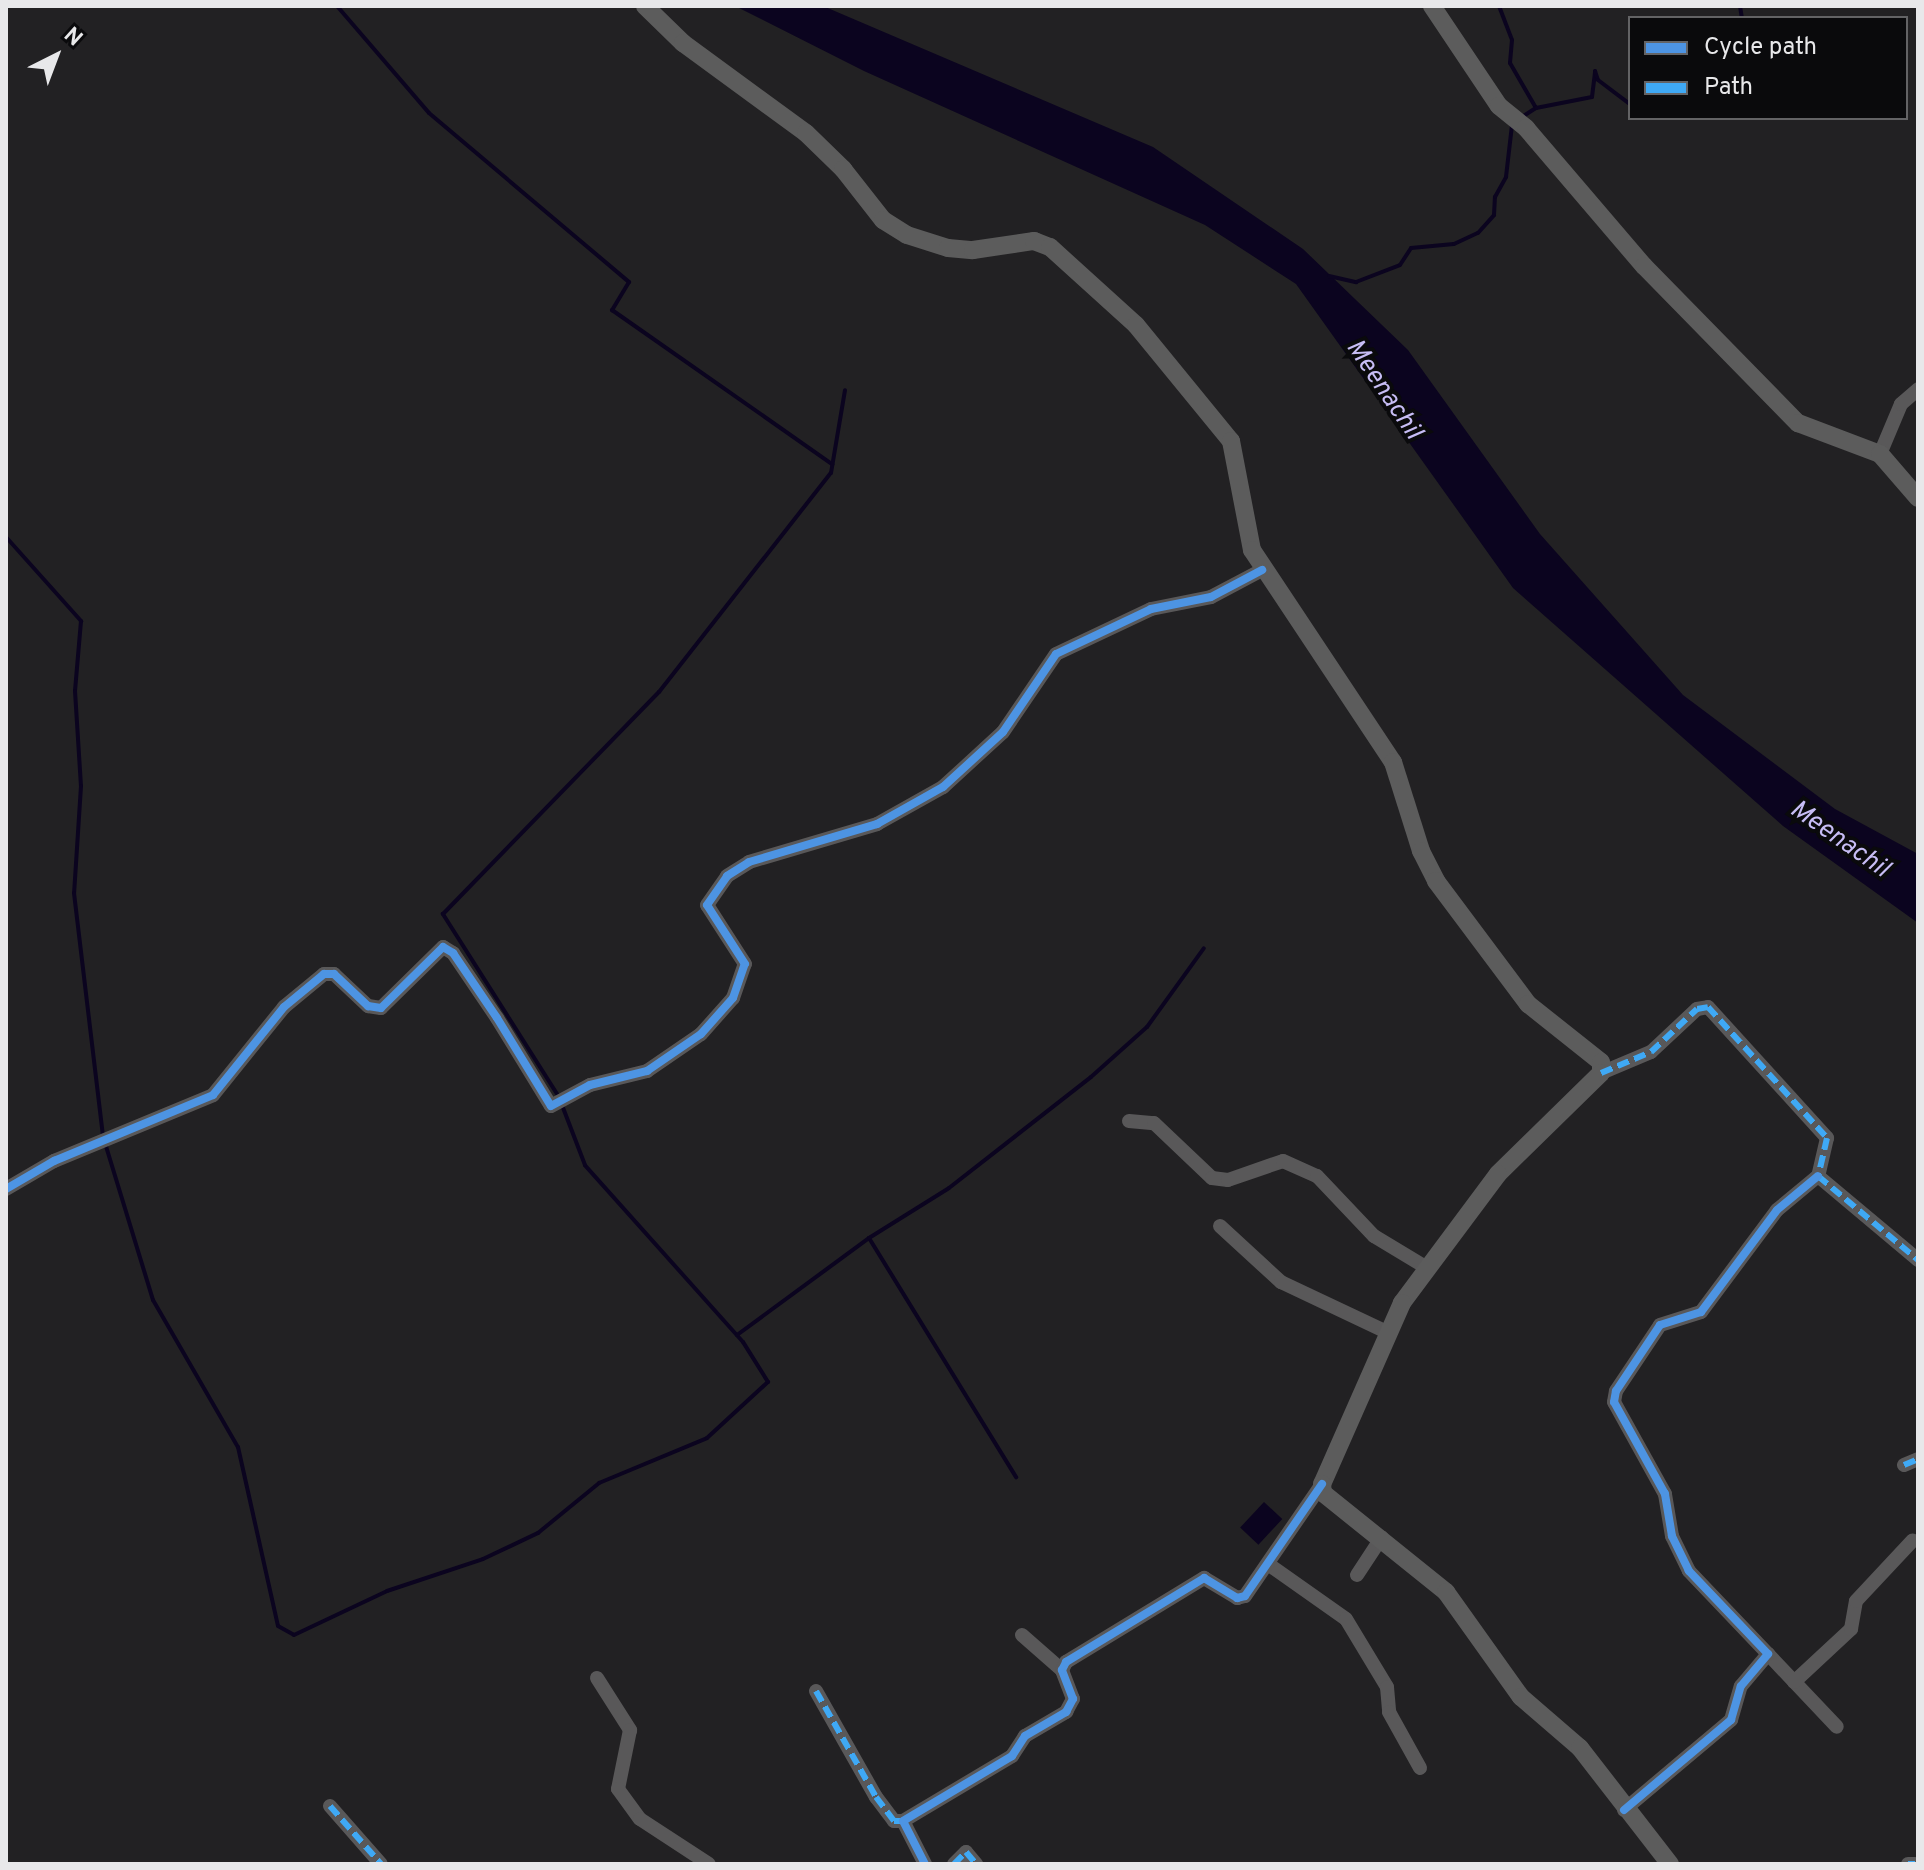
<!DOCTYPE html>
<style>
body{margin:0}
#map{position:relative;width:1924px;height:1870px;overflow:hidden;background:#222123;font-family:Overpass,sans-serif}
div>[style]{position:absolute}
.water>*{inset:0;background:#0b041f;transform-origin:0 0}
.stream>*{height:4px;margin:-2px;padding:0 2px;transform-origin:2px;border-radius:2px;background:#0b041f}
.street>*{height:14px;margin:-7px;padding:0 7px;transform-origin:7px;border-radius:7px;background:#595859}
.secondary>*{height:18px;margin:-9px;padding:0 9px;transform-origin:9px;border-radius:9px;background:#5c5c5c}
.quiet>*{height:6px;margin-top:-3px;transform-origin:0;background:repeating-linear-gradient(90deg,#3fa9f5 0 12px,transparent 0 18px)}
.cycleway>*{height:8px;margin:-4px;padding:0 4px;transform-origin:4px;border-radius:4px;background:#4d94e3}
span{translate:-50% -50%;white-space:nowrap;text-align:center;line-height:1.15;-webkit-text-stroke:8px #0a0a0c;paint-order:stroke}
.water-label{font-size:26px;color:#c7bdf5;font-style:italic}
.frame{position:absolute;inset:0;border:8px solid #e8e8ea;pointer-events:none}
.legend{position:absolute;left:1628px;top:16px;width:280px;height:104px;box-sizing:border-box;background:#0a0a0c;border:2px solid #636365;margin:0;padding:10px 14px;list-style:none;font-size:24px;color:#e8e8ea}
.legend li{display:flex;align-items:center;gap:16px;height:40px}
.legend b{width:40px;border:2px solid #636365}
.north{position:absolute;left:16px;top:16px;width:80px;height:80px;-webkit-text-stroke:6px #0a0a0c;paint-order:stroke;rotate:42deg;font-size:22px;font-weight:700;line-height:32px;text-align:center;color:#e8e8ea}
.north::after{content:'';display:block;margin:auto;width:28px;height:36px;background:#e8e8ea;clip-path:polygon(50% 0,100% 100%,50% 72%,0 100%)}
</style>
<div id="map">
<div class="water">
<div style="clip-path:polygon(735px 6px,823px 6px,1153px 147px,1303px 249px,1408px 350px,1540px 534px,1683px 695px,1835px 809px,1918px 854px,1918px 923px,1783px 826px,1513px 588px,1296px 284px,1205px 225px,864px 71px)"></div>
<div style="left:1264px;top:1502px;width:25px;height:35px;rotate:43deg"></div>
</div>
<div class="stream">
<div style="left:337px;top:6px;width:141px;rotate:49.3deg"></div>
<div style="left:429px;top:113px;width:262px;rotate:40.2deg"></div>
<div style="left:629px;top:282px;width:33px;rotate:121deg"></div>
<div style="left:612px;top:310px;width:269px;rotate:35deg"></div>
<div style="left:1499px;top:6px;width:36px;rotate:69deg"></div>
<div style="left:1512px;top:40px;width:23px;rotate:95deg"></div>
<div style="left:1510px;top:63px;width:52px;rotate:60deg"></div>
<div style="left:1740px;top:6px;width:12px;rotate:81deg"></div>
<div style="left:1522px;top:117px;width:17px;rotate:-33deg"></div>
<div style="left:1536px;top:108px;width:57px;rotate:-11.1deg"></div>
<div style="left:1592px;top:97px;width:26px;rotate:-83deg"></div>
<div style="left:1595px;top:71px;width:9px;rotate:72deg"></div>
<div style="left:1598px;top:80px;width:40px;rotate:37deg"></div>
<div style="left:1329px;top:276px;width:28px;rotate:13deg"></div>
<div style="left:1356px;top:282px;width:47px;rotate:-21.1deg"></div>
<div style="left:1400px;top:265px;width:20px;rotate:-57deg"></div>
<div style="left:1411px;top:248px;width:43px;rotate:-5.3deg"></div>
<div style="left:1454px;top:244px;width:26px;rotate:-25deg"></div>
<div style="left:1478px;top:233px;width:24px;rotate:-48deg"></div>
<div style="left:1494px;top:215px;width:18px;rotate:-87deg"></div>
<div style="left:1495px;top:197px;width:23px;rotate:-61deg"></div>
<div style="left:1506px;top:177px;width:52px;rotate:-83.4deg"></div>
<div style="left:6px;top:537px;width:113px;rotate:48.2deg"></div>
<div style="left:81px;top:621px;width:70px;rotate:94.9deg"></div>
<div style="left:75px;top:691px;width:95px;rotate:86.4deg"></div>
<div style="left:81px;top:786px;width:107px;rotate:93.7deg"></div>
<div style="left:74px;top:893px;width:244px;rotate:83.2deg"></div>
<div style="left:559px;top:1097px;width:217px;rotate:-122.4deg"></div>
<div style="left:443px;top:914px;width:310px;rotate:-45.8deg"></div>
<div style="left:659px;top:692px;width:278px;rotate:-51.9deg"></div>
<div style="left:831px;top:473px;width:84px;rotate:-80.4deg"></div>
<div style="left:105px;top:1143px;width:164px;rotate:73deg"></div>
<div style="left:153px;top:1300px;width:170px;rotate:60deg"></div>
<div style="left:238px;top:1447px;width:183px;rotate:77.4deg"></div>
<div style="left:278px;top:1626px;width:18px;rotate:29deg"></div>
<div style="left:294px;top:1635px;width:103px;rotate:-25.3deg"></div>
<div style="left:387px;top:1591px;width:101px;rotate:-18.4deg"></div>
<div style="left:483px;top:1559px;width:61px;rotate:-25.3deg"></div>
<div style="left:538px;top:1533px;width:79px;rotate:-39.3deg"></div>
<div style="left:599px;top:1483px;width:117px;rotate:-22.6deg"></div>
<div style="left:707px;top:1438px;width:83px;rotate:-42.6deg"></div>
<div style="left:768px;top:1382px;width:47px;rotate:-122deg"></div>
<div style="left:743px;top:1342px;width:237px;rotate:-131.8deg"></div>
<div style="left:585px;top:1165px;width:64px;rotate:-111deg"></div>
<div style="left:869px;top:1238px;width:281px;rotate:58.4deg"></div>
<div style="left:737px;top:1335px;width:164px;rotate:-36.3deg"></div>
<div style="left:869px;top:1238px;width:94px;rotate:-32deg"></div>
<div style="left:949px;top:1188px;width:180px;rotate:-38deg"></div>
<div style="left:1091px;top:1077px;width:75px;rotate:-41.8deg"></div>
<div style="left:1147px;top:1027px;width:97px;rotate:-54.2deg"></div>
</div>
<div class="street">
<div style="left:1880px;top:454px;width:54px;rotate:-67.2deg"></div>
<div style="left:1901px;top:404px;width:23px;rotate:-41deg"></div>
<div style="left:1601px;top:1073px;width:54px;rotate:-22.8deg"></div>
<div style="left:1651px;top:1052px;width:63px;rotate:-43.1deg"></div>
<div style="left:1697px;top:1009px;width:11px;rotate:-10deg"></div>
<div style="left:1708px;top:1007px;width:177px;rotate:47.7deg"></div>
<div style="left:1827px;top:1138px;width:39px;rotate:103deg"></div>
<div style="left:1818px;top:1176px;width:131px;rotate:40deg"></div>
<div style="left:1129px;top:1121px;width:25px;rotate:5deg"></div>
<div style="left:1154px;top:1123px;width:80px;rotate:43.5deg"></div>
<div style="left:1212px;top:1178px;width:16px;rotate:7deg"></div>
<div style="left:1228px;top:1180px;width:58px;rotate:-19.1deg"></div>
<div style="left:1283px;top:1161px;width:37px;rotate:24deg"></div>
<div style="left:1317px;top:1176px;width:83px;rotate:46.5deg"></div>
<div style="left:1374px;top:1236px;width:62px;rotate:31.1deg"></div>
<div style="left:6px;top:1189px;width:56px;rotate:-30.3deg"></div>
<div style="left:54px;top:1161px;width:172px;rotate:-22.5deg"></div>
<div style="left:213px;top:1095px;width:113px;rotate:-51.1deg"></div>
<div style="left:284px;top:1007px;width:52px;rotate:-39.5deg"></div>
<div style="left:324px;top:974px;width:10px"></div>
<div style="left:334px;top:974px;width:47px;rotate:43.3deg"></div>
<div style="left:368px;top:1006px;width:13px;rotate:9deg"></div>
<div style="left:381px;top:1008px;width:87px;rotate:-44.5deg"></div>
<div style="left:443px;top:947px;width:12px;rotate:31deg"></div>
<div style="left:453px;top:953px;width:78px;rotate:55.9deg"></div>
<div style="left:497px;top:1018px;width:103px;rotate:58.5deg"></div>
<div style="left:551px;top:1106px;width:44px;rotate:-28.3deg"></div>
<div style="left:590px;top:1085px;width:59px;rotate:-13.8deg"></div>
<div style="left:647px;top:1071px;width:65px;rotate:-34.4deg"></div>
<div style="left:701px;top:1034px;width:48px;rotate:-48.4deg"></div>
<div style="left:733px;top:998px;width:36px;rotate:-71deg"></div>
<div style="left:745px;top:964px;width:70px;rotate:-122.8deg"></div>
<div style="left:707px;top:905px;width:35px;rotate:-55deg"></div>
<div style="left:727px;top:876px;width:26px;rotate:-32deg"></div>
<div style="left:749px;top:862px;width:134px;rotate:-16.5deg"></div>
<div style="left:877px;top:824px;width:76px;rotate:-29.3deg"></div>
<div style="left:943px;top:787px;width:81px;rotate:-42.5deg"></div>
<div style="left:1003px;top:732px;width:94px;rotate:-55.8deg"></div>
<div style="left:1056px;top:654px;width:105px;rotate:-25.3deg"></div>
<div style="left:1151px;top:609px;width:61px;rotate:-11.3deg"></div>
<div style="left:1211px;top:597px;width:58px;rotate:-27.9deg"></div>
<div style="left:1220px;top:1226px;width:83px;rotate:42.6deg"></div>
<div style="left:1281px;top:1282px;width:119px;rotate:25.3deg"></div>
<div style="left:1904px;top:1465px;width:15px;rotate:-23deg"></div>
<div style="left:1268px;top:1564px;width:95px;rotate:35.2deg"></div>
<div style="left:1346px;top:1619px;width:79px;rotate:58.9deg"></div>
<div style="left:1387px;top:1687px;width:25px;rotate:85deg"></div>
<div style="left:1389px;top:1712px;width:64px;rotate:61deg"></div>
<div style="left:1357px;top:1575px;width:45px;rotate:-56.7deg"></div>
<div style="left:1022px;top:1635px;width:53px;rotate:41.2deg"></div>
<div style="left:1768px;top:1654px;width:100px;rotate:46.6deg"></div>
<div style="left:597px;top:1678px;width:62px;rotate:57.6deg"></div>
<div style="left:630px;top:1730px;width:60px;rotate:101.5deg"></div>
<div style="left:618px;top:1789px;width:37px;rotate:54deg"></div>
<div style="left:640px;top:1819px;width:82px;rotate:33.1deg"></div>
<div style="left:1794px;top:1682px;width:78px;rotate:-42.9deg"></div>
<div style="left:1851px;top:1629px;width:28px;rotate:-80deg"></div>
<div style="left:1856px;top:1601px;width:83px;rotate:-46.9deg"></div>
<div style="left:816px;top:1691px;width:122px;rotate:60.5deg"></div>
<div style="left:876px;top:1797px;width:30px;rotate:53deg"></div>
<div style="left:894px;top:1821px;width:9px"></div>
<div style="left:330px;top:1806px;width:77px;rotate:48.7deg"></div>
<div style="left:1624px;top:1810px;width:140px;rotate:-40.1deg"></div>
<div style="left:1731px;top:1720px;width:35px;rotate:-74deg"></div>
<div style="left:1741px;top:1686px;width:42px;rotate:-49.8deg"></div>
<div style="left:1768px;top:1654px;width:115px;rotate:-133.6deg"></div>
<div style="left:1689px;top:1571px;width:39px;rotate:-116deg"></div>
<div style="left:1672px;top:1536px;width:43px;rotate:-99.5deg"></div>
<div style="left:1665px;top:1494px;width:105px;rotate:-119deg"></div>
<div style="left:1614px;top:1402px;width:11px;rotate:-80deg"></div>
<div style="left:1616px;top:1391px;width:79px;rotate:-56.3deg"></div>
<div style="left:1660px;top:1325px;width:43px;rotate:-17.6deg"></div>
<div style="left:1701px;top:1312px;width:127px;rotate:-53.3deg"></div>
<div style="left:1777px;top:1210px;width:53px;rotate:-39.7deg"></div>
<div style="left:925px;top:1864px;width:48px;rotate:-117.1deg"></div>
<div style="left:903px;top:1821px;width:127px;rotate:-30.8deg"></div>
<div style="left:1012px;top:1756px;width:24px;rotate:-57deg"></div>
<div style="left:1025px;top:1736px;width:48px;rotate:-30.3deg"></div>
<div style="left:1066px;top:1712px;width:15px;rotate:-62deg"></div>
<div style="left:1073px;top:1699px;width:31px;rotate:-111deg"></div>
<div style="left:1062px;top:1670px;width:9px;rotate:-63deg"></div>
<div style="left:1066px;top:1662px;width:162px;rotate:-31.3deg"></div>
<div style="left:1204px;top:1578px;width:39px;rotate:31deg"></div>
<div style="left:1237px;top:1598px;width:8px;rotate:-14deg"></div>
<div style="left:1245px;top:1596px;width:136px;rotate:-55.5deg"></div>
<div style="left:954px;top:1864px;width:17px;rotate:-45deg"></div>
<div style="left:966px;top:1852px;width:16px;rotate:50deg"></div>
<div style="left:1908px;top:1864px;width:7px"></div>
</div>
<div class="secondary">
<div style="left:645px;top:6px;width:53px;rotate:44.2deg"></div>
<div style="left:683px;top:43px;width:152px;rotate:36.2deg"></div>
<div style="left:806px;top:133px;width:52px;rotate:44.2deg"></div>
<div style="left:843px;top:169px;width:65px;rotate:51.9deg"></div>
<div style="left:883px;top:220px;width:28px;rotate:32deg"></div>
<div style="left:907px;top:235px;width:43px;rotate:17.6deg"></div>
<div style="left:948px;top:248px;width:25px;rotate:5deg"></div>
<div style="left:973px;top:250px;width:62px;rotate:-8.4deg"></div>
<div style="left:1034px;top:241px;width:17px;rotate:21deg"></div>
<div style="left:1050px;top:247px;width:116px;rotate:42.2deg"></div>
<div style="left:1136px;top:325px;width:150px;rotate:50.7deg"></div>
<div style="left:1231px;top:441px;width:111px;rotate:79.1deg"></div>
<div style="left:1252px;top:550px;width:255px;rotate:56.4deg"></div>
<div style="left:1393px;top:762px;width:93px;rotate:72.5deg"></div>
<div style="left:1421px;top:851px;width:34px;rotate:63deg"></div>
<div style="left:1436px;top:881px;width:154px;rotate:53.2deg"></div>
<div style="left:1528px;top:1004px;width:93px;rotate:38.5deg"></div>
<div style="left:1601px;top:1062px;width:11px;rotate:90deg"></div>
<div style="left:1601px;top:1073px;width:144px;rotate:135.6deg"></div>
<div style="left:1498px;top:1174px;width:161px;rotate:126.7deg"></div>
<div style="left:1402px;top:1303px;width:198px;rotate:113.8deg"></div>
<div style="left:1322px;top:1484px;width:9px;rotate:84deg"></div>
<div style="left:1323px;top:1493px;width:158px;rotate:38.8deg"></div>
<div style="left:1446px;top:1592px;width:129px;rotate:54.5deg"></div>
<div style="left:1521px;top:1697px;width:78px;rotate:40.8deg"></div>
<div style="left:1580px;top:1748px;width:147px;rotate:52.2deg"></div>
<div style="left:1432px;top:6px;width:120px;rotate:56.2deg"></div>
<div style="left:1499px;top:106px;width:35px;rotate:39deg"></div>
<div style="left:1526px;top:128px;width:182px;rotate:49.5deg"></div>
<div style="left:1644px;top:266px;width:220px;rotate:45.6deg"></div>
<div style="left:1798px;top:423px;width:88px;rotate:20.7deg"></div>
<div style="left:1880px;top:454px;width:58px;rotate:49.2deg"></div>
</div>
<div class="quiet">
<div style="left:1601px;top:1073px;width:54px;rotate:-22.8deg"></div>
<div style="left:1651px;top:1052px;width:63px;rotate:-43.1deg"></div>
<div style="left:1697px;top:1009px;width:11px;rotate:-10deg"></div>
<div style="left:1708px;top:1007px;width:177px;rotate:47.7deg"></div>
<div style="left:1827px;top:1138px;width:39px;rotate:103deg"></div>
<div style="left:1818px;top:1176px;width:131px;rotate:40deg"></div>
<div style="left:1904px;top:1465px;width:15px;rotate:-23deg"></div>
<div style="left:816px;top:1691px;width:122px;rotate:60.5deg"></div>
<div style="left:876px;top:1797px;width:30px;rotate:53deg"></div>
<div style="left:894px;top:1821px;width:9px"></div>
<div style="left:330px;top:1806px;width:77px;rotate:48.7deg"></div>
<div style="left:954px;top:1864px;width:17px;rotate:-45deg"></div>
<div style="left:966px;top:1852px;width:16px;rotate:50deg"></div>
<div style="left:1908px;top:1864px;width:7px"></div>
</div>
<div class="cycleway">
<div style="left:6px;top:1189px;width:56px;rotate:-30.3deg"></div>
<div style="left:54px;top:1161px;width:172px;rotate:-22.5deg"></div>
<div style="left:213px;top:1095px;width:113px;rotate:-51.1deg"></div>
<div style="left:284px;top:1007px;width:52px;rotate:-39.5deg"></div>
<div style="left:324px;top:974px;width:10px"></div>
<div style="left:334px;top:974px;width:47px;rotate:43.3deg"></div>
<div style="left:368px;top:1006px;width:13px;rotate:9deg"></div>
<div style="left:381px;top:1008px;width:87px;rotate:-44.5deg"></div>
<div style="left:443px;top:947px;width:12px;rotate:31deg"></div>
<div style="left:453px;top:953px;width:78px;rotate:55.9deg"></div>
<div style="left:497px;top:1018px;width:103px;rotate:58.5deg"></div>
<div style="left:551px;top:1106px;width:44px;rotate:-28.3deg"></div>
<div style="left:590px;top:1085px;width:59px;rotate:-13.8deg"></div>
<div style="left:647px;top:1071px;width:65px;rotate:-34.4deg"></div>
<div style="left:701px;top:1034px;width:48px;rotate:-48.4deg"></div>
<div style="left:733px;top:998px;width:36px;rotate:-71deg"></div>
<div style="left:745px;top:964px;width:70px;rotate:-122.8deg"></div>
<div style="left:707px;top:905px;width:35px;rotate:-55deg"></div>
<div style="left:727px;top:876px;width:26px;rotate:-32deg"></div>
<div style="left:749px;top:862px;width:134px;rotate:-16.5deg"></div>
<div style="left:877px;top:824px;width:76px;rotate:-29.3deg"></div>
<div style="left:943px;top:787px;width:81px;rotate:-42.5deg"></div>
<div style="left:1003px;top:732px;width:94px;rotate:-55.8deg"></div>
<div style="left:1056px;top:654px;width:105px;rotate:-25.3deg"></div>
<div style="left:1151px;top:609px;width:61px;rotate:-11.3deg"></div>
<div style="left:1211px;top:597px;width:58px;rotate:-27.9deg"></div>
<div style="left:1624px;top:1810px;width:140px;rotate:-40.1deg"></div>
<div style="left:1731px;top:1720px;width:35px;rotate:-74deg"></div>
<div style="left:1741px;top:1686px;width:42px;rotate:-49.8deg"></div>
<div style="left:1768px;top:1654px;width:115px;rotate:-133.6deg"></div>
<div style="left:1689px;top:1571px;width:39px;rotate:-116deg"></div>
<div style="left:1672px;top:1536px;width:43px;rotate:-99.5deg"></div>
<div style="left:1665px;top:1494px;width:105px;rotate:-119deg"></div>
<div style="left:1614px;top:1402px;width:11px;rotate:-80deg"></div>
<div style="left:1616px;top:1391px;width:79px;rotate:-56.3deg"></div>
<div style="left:1660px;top:1325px;width:43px;rotate:-17.6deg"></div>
<div style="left:1701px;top:1312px;width:127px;rotate:-53.3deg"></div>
<div style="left:1777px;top:1210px;width:53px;rotate:-39.7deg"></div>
<div style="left:925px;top:1864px;width:48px;rotate:-117.1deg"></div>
<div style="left:903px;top:1821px;width:127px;rotate:-30.8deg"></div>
<div style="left:1012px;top:1756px;width:24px;rotate:-57deg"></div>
<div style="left:1025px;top:1736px;width:48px;rotate:-30.3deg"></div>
<div style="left:1066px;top:1712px;width:15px;rotate:-62deg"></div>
<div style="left:1073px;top:1699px;width:31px;rotate:-111deg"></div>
<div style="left:1062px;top:1670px;width:9px;rotate:-63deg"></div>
<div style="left:1066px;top:1662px;width:162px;rotate:-31.3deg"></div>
<div style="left:1204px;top:1578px;width:39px;rotate:31deg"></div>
<div style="left:1237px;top:1598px;width:8px;rotate:-14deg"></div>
<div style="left:1245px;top:1596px;width:136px;rotate:-55.5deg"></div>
</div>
<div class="water-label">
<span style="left:1383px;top:390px;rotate:56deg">Meenachil</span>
<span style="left:1839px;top:840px;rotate:35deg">Meenachil</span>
</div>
<div class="frame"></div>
<ul class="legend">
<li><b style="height:10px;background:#4d94e3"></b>Cycle path</li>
<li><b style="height:10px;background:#3fa9f5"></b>Path</li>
</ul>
<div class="north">N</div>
</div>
